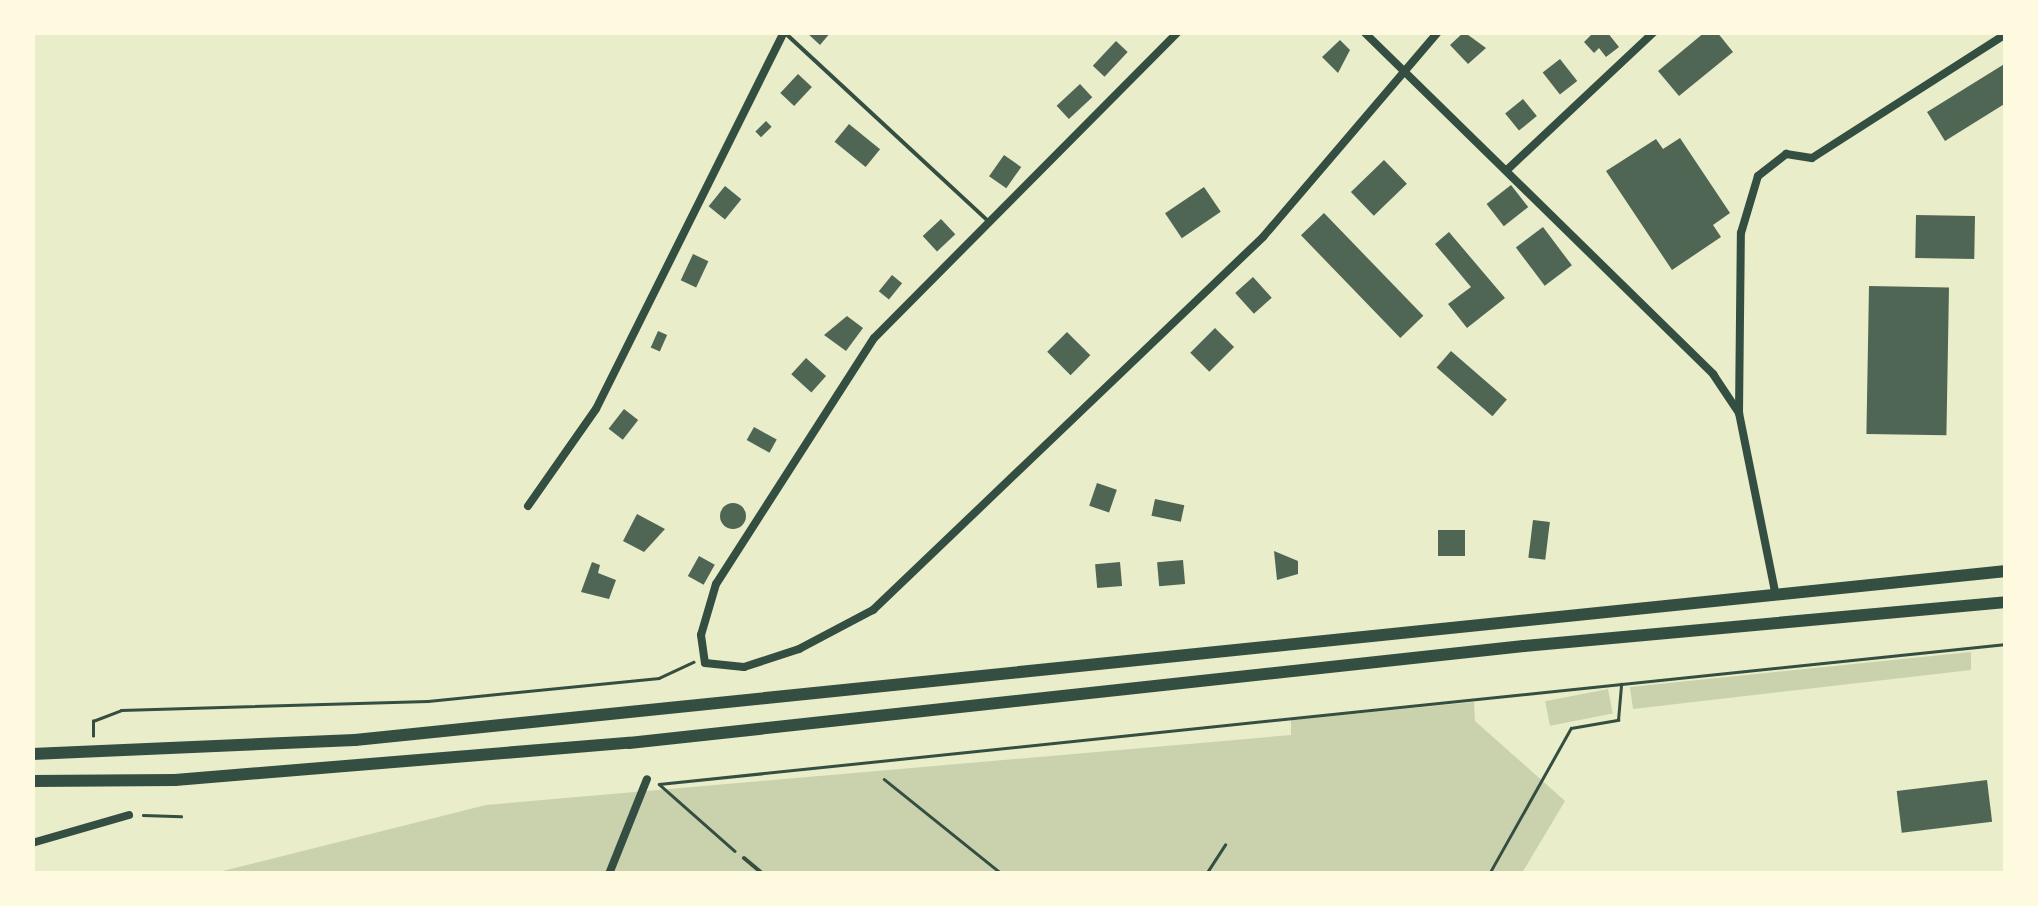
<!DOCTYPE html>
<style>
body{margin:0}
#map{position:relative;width:2038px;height:906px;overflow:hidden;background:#e9edc9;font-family:Lato,sans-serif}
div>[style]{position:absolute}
.green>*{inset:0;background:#cad2ad;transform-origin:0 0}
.building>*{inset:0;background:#4f6655;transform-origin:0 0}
.round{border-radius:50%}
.path>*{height:2.5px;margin:-1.25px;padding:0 1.25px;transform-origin:1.25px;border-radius:1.25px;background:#344e41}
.service>*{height:4px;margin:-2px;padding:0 2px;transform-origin:2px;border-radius:2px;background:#344e41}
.minor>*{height:8px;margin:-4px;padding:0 4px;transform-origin:4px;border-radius:4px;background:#344e41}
.trunk>*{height:12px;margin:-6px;padding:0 6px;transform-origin:6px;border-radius:6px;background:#344e41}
span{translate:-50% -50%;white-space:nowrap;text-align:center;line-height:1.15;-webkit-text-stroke:10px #fefae0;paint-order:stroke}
.frame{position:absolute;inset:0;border:35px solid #fefae0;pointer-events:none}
</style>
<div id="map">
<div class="green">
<div style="clip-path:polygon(1971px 652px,1971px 670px,1633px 709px,1630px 687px)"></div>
<div style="left:1608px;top:689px;width:25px;height:64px;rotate:79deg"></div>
<div style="clip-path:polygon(1474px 702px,1475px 721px,1565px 801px,1522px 873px,211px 874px,486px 805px,1291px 735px,1291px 720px)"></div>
</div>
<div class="building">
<div style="clip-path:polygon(806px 32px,831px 32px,820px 45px)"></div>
<div style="clip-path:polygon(1464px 32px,1486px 48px,1468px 64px,1450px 45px)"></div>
<div style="clip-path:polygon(1594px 32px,1607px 32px,1619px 47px,1606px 57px,1599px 48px,1594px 53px,1584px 42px)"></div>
<div style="clip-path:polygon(1705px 32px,1717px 32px,1733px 52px,1679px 96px,1658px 71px)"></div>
<div style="clip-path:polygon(1340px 40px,1350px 50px,1338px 73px,1322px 57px)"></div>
<div style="left:1116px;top:41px;width:16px;height:34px;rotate:43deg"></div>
<div style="left:1560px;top:59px;width:28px;height:22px;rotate:52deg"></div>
<div style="clip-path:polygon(2006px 63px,2006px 103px,1945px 141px,1927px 112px)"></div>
<div style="left:798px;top:74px;width:19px;height:26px;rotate:43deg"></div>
<div style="left:1080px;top:84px;width:18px;height:32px;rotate:47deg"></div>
<div style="left:1523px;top:99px;width:22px;height:23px;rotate:51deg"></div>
<div style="left:766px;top:121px;width:8px;height:15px;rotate:45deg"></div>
<div style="left:849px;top:124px;width:40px;height:23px;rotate:39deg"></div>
<div style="clip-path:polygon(1680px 138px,1730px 213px,1713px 225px,1721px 237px,1672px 270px,1606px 171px,1656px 139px,1663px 149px)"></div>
<div style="left:1004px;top:155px;width:21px;height:26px;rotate:35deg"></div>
<div style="left:1384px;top:160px;width:33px;height:46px;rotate:46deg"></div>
<div style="left:1511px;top:185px;width:28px;height:31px;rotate:52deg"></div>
<div style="left:725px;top:186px;width:21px;height:26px;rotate:39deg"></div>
<div style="left:1204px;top:187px;width:30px;height:47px;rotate:56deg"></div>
<div style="left:1324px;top:213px;width:143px;height:32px;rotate:46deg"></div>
<div style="left:1916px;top:215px;width:59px;height:43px;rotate:1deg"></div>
<div style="left:941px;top:219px;width:21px;height:25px;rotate:47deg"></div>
<div style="left:1543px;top:227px;width:48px;height:34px;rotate:53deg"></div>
<div style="clip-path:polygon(1449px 232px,1505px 298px,1467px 328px,1448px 304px,1471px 287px,1435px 244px)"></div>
<div style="left:693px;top:254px;width:17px;height:29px;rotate:25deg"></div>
<div style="left:892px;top:275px;width:13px;height:21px;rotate:39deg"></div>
<div style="left:1253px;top:277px;width:28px;height:24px;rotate:48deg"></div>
<div style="left:1869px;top:286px;width:80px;height:148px;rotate:1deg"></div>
<div style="clip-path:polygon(847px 316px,863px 328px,846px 351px,824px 335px)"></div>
<div style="left:1215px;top:328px;width:27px;height:35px;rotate:45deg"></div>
<div style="left:658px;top:331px;width:10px;height:18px;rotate:24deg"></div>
<div style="left:1067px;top:332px;width:33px;height:28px;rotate:45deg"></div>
<div style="left:1451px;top:351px;width:74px;height:22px;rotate:41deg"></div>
<div style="left:806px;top:358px;width:27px;height:22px;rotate:42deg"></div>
<div style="left:624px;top:409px;width:18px;height:25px;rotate:38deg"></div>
<div style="left:754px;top:427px;width:26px;height:15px;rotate:29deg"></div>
<div style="left:1097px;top:483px;width:21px;height:24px;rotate:19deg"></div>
<div style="left:1155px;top:499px;width:30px;height:17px;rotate:12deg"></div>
<div class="round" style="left:720px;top:503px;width:26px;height:26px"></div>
<div style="clip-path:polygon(637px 514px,665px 529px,644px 552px,623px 541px)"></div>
<div style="left:1533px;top:520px;width:17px;height:38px;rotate:7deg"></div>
<div style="left:1465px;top:530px;width:26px;height:27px;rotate:90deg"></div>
<div style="clip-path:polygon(1274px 551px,1298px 561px,1298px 574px,1277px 580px)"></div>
<div style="left:699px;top:556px;width:18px;height:23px;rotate:29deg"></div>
<div style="left:1183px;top:560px;width:24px;height:26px;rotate:85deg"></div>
<div style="clip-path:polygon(592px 562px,600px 565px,598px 573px,616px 580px,609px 599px,581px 592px)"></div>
<div style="left:1120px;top:562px;width:24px;height:25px;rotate:85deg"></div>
<div style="left:1987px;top:780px;width:42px;height:91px;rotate:83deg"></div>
</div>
<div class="path">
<div style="left:93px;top:736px;width:15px;rotate:-90deg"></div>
<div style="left:93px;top:721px;width:30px;rotate:-21deg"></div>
<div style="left:121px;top:710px;width:307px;rotate:-1.7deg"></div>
<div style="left:428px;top:701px;width:232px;rotate:-5.7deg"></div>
<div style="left:659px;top:678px;width:38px;rotate:-25deg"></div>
<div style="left:884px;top:779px;width:151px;rotate:38.8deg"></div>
<div style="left:659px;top:784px;width:1354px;rotate:-5.93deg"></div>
<div style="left:659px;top:784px;width:101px;rotate:41.4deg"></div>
<div style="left:143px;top:815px;width:38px;rotate:2deg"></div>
<div style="left:1206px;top:874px;width:35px;rotate:-57deg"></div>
<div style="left:1489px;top:874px;width:167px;rotate:-60.7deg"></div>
<div style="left:1571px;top:728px;width:48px;rotate:-9.7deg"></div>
<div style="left:1618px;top:720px;width:36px;rotate:-85deg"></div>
</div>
<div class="service">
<div style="left:784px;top:32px;width:278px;rotate:42.8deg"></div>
<div style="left:744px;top:858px;width:25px;rotate:40deg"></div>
</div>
<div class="minor">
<div style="left:1178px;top:32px;width:431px;rotate:134.8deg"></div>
<div style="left:874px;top:338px;width:292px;rotate:122.7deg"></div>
<div style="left:716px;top:584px;width:53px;rotate:106.4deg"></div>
<div style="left:701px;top:635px;width:28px;rotate:82deg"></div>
<div style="left:705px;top:663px;width:39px;rotate:6deg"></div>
<div style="left:744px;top:667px;width:58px;rotate:-18.1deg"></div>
<div style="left:799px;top:649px;width:84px;rotate:-27.8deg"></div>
<div style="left:873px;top:610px;width:540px;rotate:-43.72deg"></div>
<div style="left:1263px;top:237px;width:270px;rotate:-49.5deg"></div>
<div style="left:1364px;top:32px;width:489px;rotate:44.4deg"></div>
<div style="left:1713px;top:374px;width:47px;rotate:56.3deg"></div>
<div style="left:1739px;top:413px;width:182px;rotate:78.6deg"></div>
<div style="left:1508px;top:169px;width:200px;rotate:-43.2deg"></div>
<div style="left:1739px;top:413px;width:180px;rotate:-89.4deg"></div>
<div style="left:1741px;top:233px;width:59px;rotate:-73.4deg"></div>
<div style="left:1758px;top:176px;width:36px;rotate:-38deg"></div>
<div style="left:1786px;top:154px;width:26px;rotate:9deg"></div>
<div style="left:1812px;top:158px;width:230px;rotate:-32.6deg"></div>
<div style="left:528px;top:506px;width:118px;rotate:-55deg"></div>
<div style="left:596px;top:409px;width:421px;rotate:-63.5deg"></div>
<div style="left:32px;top:843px;width:101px;rotate:-16.1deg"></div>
<div style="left:609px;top:874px;width:102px;rotate:-68.2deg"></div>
</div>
<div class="trunk">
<div style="left:32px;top:754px;width:323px;rotate:-2.5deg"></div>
<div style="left:355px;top:740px;width:1660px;rotate:-5.84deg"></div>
<div style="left:32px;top:781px;width:143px;rotate:-0.4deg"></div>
<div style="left:175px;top:780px;width:456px;rotate:-4.7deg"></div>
<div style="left:629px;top:743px;width:900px;rotate:-6.19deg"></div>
<div style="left:1524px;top:646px;width:484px;rotate:-5.2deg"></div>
</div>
<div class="frame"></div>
</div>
